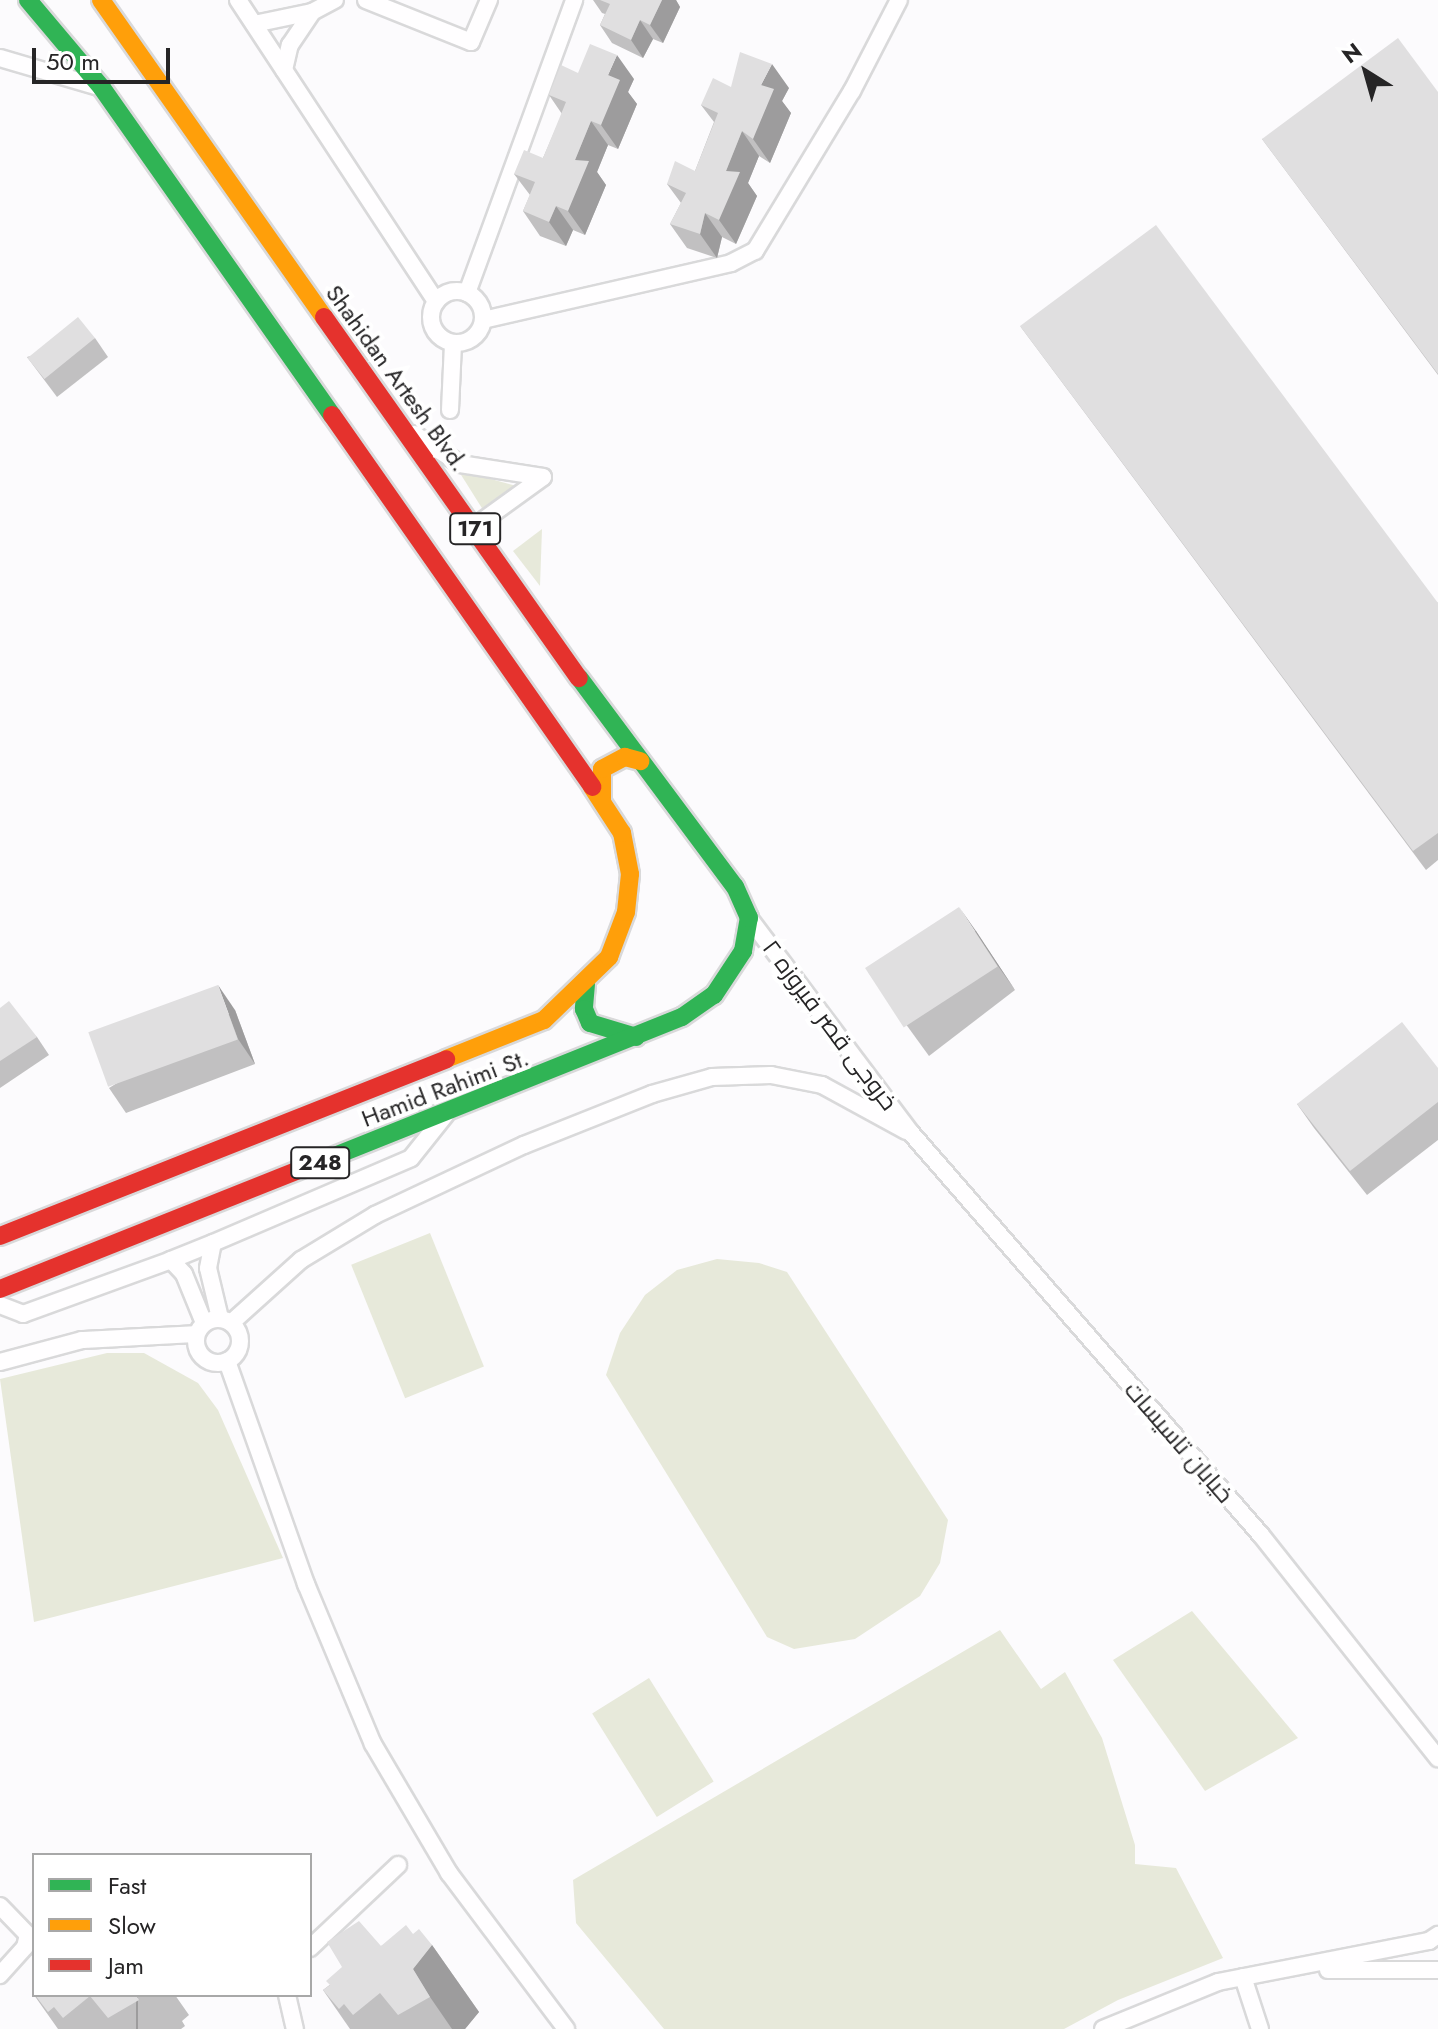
<!DOCTYPE html>
<meta charset="utf-8">
<style>
body{margin:0}
#map{position:relative;width:1438px;height:2029px;overflow:hidden;background:#fcfbfd;font-family:Jost,Cairo,sans-serif}
div>[style]{position:absolute}
.green>*{inset:0;background:#e7e9da;transform-origin:0 0}
.roads{filter:drop-shadow(2px 0 #d9d9da) drop-shadow(-2px 0 #d9d9da) drop-shadow(0 2px #d9d9da) drop-shadow(0 -2px #d9d9da)}
.street>*{height:16px;margin:-8px;padding:0 8px;transform-origin:8px;border-radius:8px;background:#fffeff}
.street>.ring{margin:-8px;padding:0;box-sizing:content-box;background:none;border:16px solid #fffeff;border-radius:50%}
.fast>*{height:18px;margin:-9px;padding:0 9px;transform-origin:9px;border-radius:9px;background:#30b455}
.slow>*{height:18px;margin:-9px;padding:0 9px;transform-origin:9px;border-radius:9px;background:#ff9f0a}
.jam>*{height:18px;margin:-9px;padding:0 9px;transform-origin:9px;border-radius:9px;background:#e5322d}
.wall>*{inset:0;background:#c1c0c1}
.shaded-wall>*{inset:0;background:#9d9c9d;transform-origin:0 0}
.building>*{inset:0;background:#e0dfe0;transform-origin:0 0}
span{translate:-50% -50%;white-space:nowrap;text-align:center;line-height:1.15;-webkit-text-stroke:8px #fff;paint-order:stroke}
.shield-label span{padding:2px 6px;background:#fff;border:2px solid;border-radius:6px;-webkit-text-stroke-width:0}
.shield-label{font-size:22px;color:#262526;font-weight:700}
.street-label{font-size:24px;color:#262526}
.legend{position:absolute;left:32px;top:1853px;width:280px;height:144px;box-sizing:border-box;background:#fff;border:2px solid #a8a8a8;margin:0;padding:10px 14px;list-style:none;font-size:24px;color:#262526}
.legend li{display:flex;align-items:center;gap:16px;height:40px}
.legend b{width:40px;border:2px solid #a8a8a8}
.north{position:absolute;left:1326px;top:32px;width:80px;height:80px;-webkit-text-stroke:6px #fff;paint-order:stroke;rotate:323deg;font-size:22px;font-weight:700;line-height:32px;text-align:center;color:#262526}
.north::after{content:'';display:block;margin:auto;width:28px;height:36px;background:#262526;clip-path:polygon(50% 0,100% 100%,50% 72%,0 100%)}
.scale{position:absolute;left:32px;top:48px;width:138px;height:36px;box-sizing:border-box;border:4px solid #262526;border-top:0;padding-left:10px;font-size:24px;line-height:28px;white-space:nowrap;color:#262526;-webkit-text-stroke:6px #fff;paint-order:stroke}
</style>
<div id="map">
<div class="green">
<div style="clip-path:polygon(458px 470px,520px 487px,485px 513px)"></div>
<div style="clip-path:polygon(542px 529px,540px 586px,513px 551px)"></div>
<div style="left:430px;top:1233px;width:144px;height:85px;rotate:68deg"></div>
<div style="clip-path:polygon(717px 1259px,759px 1263px,787px 1272px,948px 1520px,940px 1563px,920px 1596px,855px 1639px,794px 1649px,767px 1637px,606px 1375px,620px 1333px,645px 1295px,677px 1270px)"></div>
<div style="clip-path:polygon(107px 1353px,144px 1353px,198px 1383px,218px 1410px,283px 1558px,34px 1622px,0 1379px)"></div>
<div style="clip-path:polygon(1192px 1611px,1298px 1738px,1205px 1791px,1113px 1660px)"></div>
<div style="clip-path:polygon(1000px 1630px,1041px 1689px,1065px 1672px,1102px 1738px,1135px 1845px,1135px 1864px,1176px 1868px,1223px 1958px,1118px 2000px,1064px 2029px,664px 2029px,576px 1923px,573px 1880px)"></div>
<div style="left:649px;top:1678px;width:122px;height:67px;rotate:58deg"></div>
</div>
<div class="roads">
<div class="street">
<div style="left:238px;top:0;width:361px;rotate:56.7deg"></div>
<div style="left:366px;top:0;width:113px;rotate:21.8deg"></div>
<div style="left:471px;top:42px;width:46px;rotate:-66.8deg"></div>
<div style="left:254px;top:24px;width:59px;rotate:-11.7deg"></div>
<div style="left:312px;top:12px;width:26px;rotate:-28deg"></div>
<div style="left:0;top:58px;width:106px;rotate:16.4deg"></div>
<div style="left:284px;top:70px;width:26px;rotate:-77deg"></div>
<div style="left:290px;top:45px;width:40px;rotate:-56deg"></div>
<div class="ring" style="left:431px;top:291px;width:36px;height:36px"></div>
<div style="left:467px;top:293px;width:312px;rotate:-69.9deg"></div>
<div style="left:483px;top:320px;width:254px;rotate:-12.9deg"></div>
<div style="left:731px;top:263px;width:27px;rotate:-27deg"></div>
<div style="left:755px;top:251px;width:187px;rotate:-58.8deg"></div>
<div style="left:852px;top:91px;width:102px;rotate:-62.7deg"></div>
<div style="left:450px;top:410px;width:67px;rotate:-87.4deg"></div>
<div style="left:414px;top:434px;width:55px;rotate:33.1deg"></div>
<div style="left:460px;top:464px;width:84px;rotate:8.9deg"></div>
<div style="left:474px;top:527px;width:85px;rotate:-35.9deg"></div>
<div style="left:749px;top:918px;width:269px;rotate:53deg"></div>
<div style="left:911px;top:1133px;width:533px;rotate:48.96deg"></div>
<div style="left:1261px;top:1535px;width:285px;rotate:51.6deg"></div>
<div style="left:171px;top:1260px;width:45px;rotate:-22deg"></div>
<div style="left:0;top:1305px;width:25px;rotate:21deg"></div>
<div style="left:23px;top:1314px;width:158px;rotate:-20deg"></div>
<div style="left:171px;top:1260px;width:19px;rotate:47deg"></div>
<div style="left:184px;top:1274px;width:53px;rotate:67.8deg"></div>
<div style="left:220px;top:1318px;width:51px;rotate:-103.5deg"></div>
<div style="left:208px;top:1268px;width:25px;rotate:-79deg"></div>
<div style="left:213px;top:1243px;width:215px;rotate:-23.2deg"></div>
<div style="left:411px;top:1158px;width:56px;rotate:-51.5deg"></div>
<div class="ring" style="left:196px;top:1319px;width:28px;height:28px"></div>
<div style="left:231px;top:1323px;width:94px;rotate:-42deg"></div>
<div style="left:301px;top:1260px;width:87px;rotate:-31.3deg"></div>
<div style="left:375px;top:1215px;width:165px;rotate:-25.2deg"></div>
<div style="left:524px;top:1145px;width:138px;rotate:-21.7deg"></div>
<div style="left:652px;top:1094px;width:62px;rotate:-15.8deg"></div>
<div style="left:712px;top:1077px;width:59px;rotate:-1.9deg"></div>
<div style="left:771px;top:1075px;width:52px;rotate:11.1deg"></div>
<div style="left:822px;top:1085px;width:96px;rotate:28.7deg"></div>
<div style="left:227px;top:1361px;width:237px;rotate:70.5deg"></div>
<div style="left:306px;top:1584px;width:173px;rotate:67.3deg"></div>
<div style="left:373px;top:1744px;width:150px;rotate:59.5deg"></div>
<div style="left:449px;top:1873px;width:195px;rotate:53.1deg"></div>
<div style="left:0;top:1362px;width:85px;rotate:-15deg"></div>
<div style="left:82px;top:1340px;width:114px;rotate:-3deg"></div>
<div style="left:0;top:1906px;width:40px;rotate:46deg"></div>
<div style="left:28px;top:1935px;width:12px;rotate:104deg"></div>
<div style="left:25px;top:1947px;width:38px;rotate:132deg"></div>
<div style="left:310px;top:1948px;width:121px;rotate:-43.3deg"></div>
<div style="left:1328px;top:1970px;width:110px"></div>
<div style="left:1243px;top:1977px;width:55px;rotate:71.9deg"></div>
<div style="left:287px;top:1995px;width:35px;rotate:77deg"></div>
<div style="left:1103px;top:2029px;width:124px;rotate:-22.2deg"></div>
<div style="left:1218px;top:1982px;width:215px;rotate:-11deg"></div>
<div style="left:1429px;top:1941px;width:11px;rotate:-34deg"></div>
</div>
<div class="fast">
<div style="left:28px;top:0;width:115px;rotate:49.9deg"></div>
<div style="left:102px;top:88px;width:400px;rotate:54.9deg"></div>
<div style="left:586px;top:984px;width:25px;rotate:95deg"></div>
<div style="left:584px;top:1009px;width:15px;rotate:67deg"></div>
<div style="left:590px;top:1023px;width:48px;rotate:16.9deg"></div>
<div style="left:307px;top:1167px;width:404px;rotate:-21.8deg"></div>
<div style="left:682px;top:1017px;width:39px;rotate:-35deg"></div>
<div style="left:714px;top:995px;width:53px;rotate:-56.6deg"></div>
<div style="left:743px;top:951px;width:34px;rotate:-80deg"></div>
<div style="left:749px;top:918px;width:34px;rotate:-114deg"></div>
<div style="left:735px;top:887px;width:261px;rotate:-126.7deg"></div>
</div>
<div class="slow">
<div style="left:101px;top:0;width:388px;rotate:54.9deg"></div>
<div style="left:602px;top:801px;width:32px;rotate:-90deg"></div>
<div style="left:602px;top:769px;width:26px;rotate:-28deg"></div>
<div style="left:625px;top:757px;width:16px;rotate:15deg"></div>
<div style="left:446px;top:1059px;width:105px;rotate:-21.7deg"></div>
<div style="left:544px;top:1020px;width:91px;rotate:-44.1deg"></div>
<div style="left:609px;top:957px;width:48px;rotate:-69.3deg"></div>
<div style="left:626px;top:912px;width:38px;rotate:-84deg"></div>
<div style="left:630px;top:874px;width:42px;rotate:-101deg"></div>
<div style="left:622px;top:833px;width:55px;rotate:-123.1deg"></div>
</div>
<div class="jam">
<div style="left:324px;top:317px;width:442px;rotate:54.8deg"></div>
<div style="left:332px;top:415px;width:454px;rotate:55deg"></div>
<div style="left:0;top:1236px;width:480px;rotate:-21.6deg"></div>
<div style="left:0;top:1289px;width:330px;rotate:-21.7deg"></div>
</div>
</div>
<div class="wall">
<div style="clip-path:polygon(593px 0,676px 0,680px 7px,663px 43px,653px 39px,643px 58px,612px 43px,600px 25px,605px 14px,602px 13px)"></div>
<div style="clip-path:polygon(578px 73px,634px 79px,628px 92px,637px 104px,618px 149px,608px 145px,597px 172px,606px 185px,585px 235px,573px 230px,566px 246px,540px 236px,523px 211px,530px 195px,514px 174px,543px 158px,562px 114px,549px 95px)"></div>
<div style="clip-path:polygon(731px 87px,789px 88px,782px 101px,791px 113px,770px 163px,759px 156px,748px 183px,757px 196px,736px 244px,722px 237px,717px 258px,687px 248px,670px 224px,681px 203px,667px 184px,695px 171px,714px 122px,701px 105px)"></div>
<div style="clip-path:polygon(1438px 92px,1438px 375px,1262px 139px)"></div>
<div style="clip-path:polygon(1020px 326px,1438px 603px,1438px 860px,1426px 870px)"></div>
<div style="clip-path:polygon(95px 338px,108px 357px,57px 397px,27px 357px)"></div>
<div style="clip-path:polygon(976px 931px,1015px 990px,929px 1056px,868px 972px)"></div>
<div style="clip-path:polygon(0 1008px,37px 1037px,49px 1055px,0 1088px)"></div>
<div style="clip-path:polygon(235px 1010px,255px 1064px,126px 1113px,109px 1088px)"></div>
<div style="clip-path:polygon(1438px 1068px,1438px 1140px,1367px 1195px,1314px 1128px,1297px 1104px)"></div>
<div style="clip-path:polygon(413px 1934px,432px 1945px,479px 2012px,465px 2029px,350px 2029px,323px 1990px,381px 1946px)"></div>
<div style="clip-path:polygon(34px 1995px,175px 1995px,189px 2015px,182px 2021px,185px 2026px,181px 2029px,58px 2029px)"></div>
</div>
<div class="shaded-wall">
<div style="clip-path:polygon(662px 0,676px 0,680px 7px,663px 43px,650px 25px)"></div>
<div style="clip-path:polygon(640px 20px,653px 39px,643px 58px,631px 40px)"></div>
<div style="clip-path:polygon(617px 55px,634px 79px,628px 92px,637px 104px,618px 149px,601px 125px,608px 75px)"></div>
<div style="clip-path:polygon(772px 64px,789px 88px,782px 101px,791px 113px,770px 163px,753px 139px,761px 85px)"></div>
<div style="clip-path:polygon(591px 121px,608px 145px,597px 172px,606px 185px,585px 235px,568px 211px,575px 160px)"></div>
<div style="clip-path:polygon(742px 131px,759px 156px,748px 183px,757px 196px,736px 244px,719px 220px,726px 171px)"></div>
<div style="clip-path:polygon(556px 206px,573px 230px,566px 246px,549px 222px)"></div>
<div style="clip-path:polygon(705px 213px,722px 237px,717px 258px,700px 234px)"></div>
<div style="clip-path:polygon(959px 907px,976px 931px,1015px 990px,998px 966px)"></div>
<div style="clip-path:polygon(218px 985px,235px 1010px,255px 1064px,238px 1039px)"></div>
<div style="clip-path:polygon(432px 1945px,479px 2012px,465px 2029px,452px 2029px,430px 1997px,413px 1969px)"></div>
<div style="left:136px;top:1995px;width:2px;height:42px"></div>
</div>
<div class="building">
<div style="clip-path:polygon(600px 0,662px 0,650px 25px,640px 20px,631px 40px,600px 25px,610px 4px)"></div>
<div style="clip-path:polygon(1398px 38px,1438px 92px,1438px 374px,1262px 139px)"></div>
<div style="clip-path:polygon(590px 44px,617px 55px,608px 75px,620px 80px,601px 125px,591px 121px,575px 160px,589px 161px,568px 211px,556px 206px,549px 222px,523px 211px,535px 182px,514px 174px,524px 150px,543px 158px,566px 102px,549px 95px,561px 65px,578px 73px)"></div>
<div style="clip-path:polygon(740px 52px,772px 64px,761px 85px,774px 89px,753px 139px,742px 131px,726px 171px,740px 172px,719px 220px,705px 213px,700px 234px,670px 224px,686px 193px,667px 184px,675px 161px,695px 171px,718px 113px,701px 105px,713px 78px,731px 87px)"></div>
<div style="clip-path:polygon(1156px 225px,1438px 603px,1438px 833px,1413px 851px,1020px 326px)"></div>
<div style="left:78px;top:317px;width:27px;height:65px;rotate:51deg"></div>
<div style="left:959px;top:907px;width:71px;height:112px;rotate:57deg"></div>
<div style="left:218px;top:985px;width:58px;height:138px;rotate:70deg"></div>
<div style="clip-path:polygon(9px 1001px,37px 1037px,0 1061px,0 1008px)"></div>
<div style="clip-path:polygon(1402px 1022px,1438px 1068px,1438px 1102px,1350px 1171px,1297px 1104px)"></div>
<div style="clip-path:polygon(359px 1921px,381px 1946px,406px 1925px,413px 1934px,419px 1929px,432px 1945px,413px 1969px,430px 1997px,398px 2015px,380px 1993px,353px 2015px,344px 2004px,339px 2009px,323px 1990px,330px 1985px,326px 1981px,342px 1967px,327px 1942px)"></div>
<div style="clip-path:polygon(35px 1995px,136px 1995px,139px 2000px,108px 2018px,90px 1996px,63px 2018px,54px 2007px,48px 2012px)"></div>
</div>
<div class="shield-label">
<span style="left:475px;top:529px">171</span>
<span style="left:320px;top:1163px">248</span>
</div>
<div class="street-label">
<span style="left:397px;top:378px;rotate:54deg">Shahidan Artesh Blvd.</span>
<span style="left:830px;top:1025px;rotate:53deg">خروجی قصر فیروزه ۲</span>
<span style="left:445px;top:1088px;rotate:-21deg">Hamid Rahimi St.</span>
<span style="left:1179px;top:1442px;rotate:49deg">خیابان تاسیسات</span>
</div>
<ul class="legend">
<li><b style="height:10px;background:#30b455"></b>Fast</li>
<li><b style="height:10px;background:#ff9f0a"></b>Slow</li>
<li><b style="height:10px;background:#e5322d"></b>Jam</li>
</ul>
<div class="north">N</div>
<div class="scale">50 m</div>
</div>
